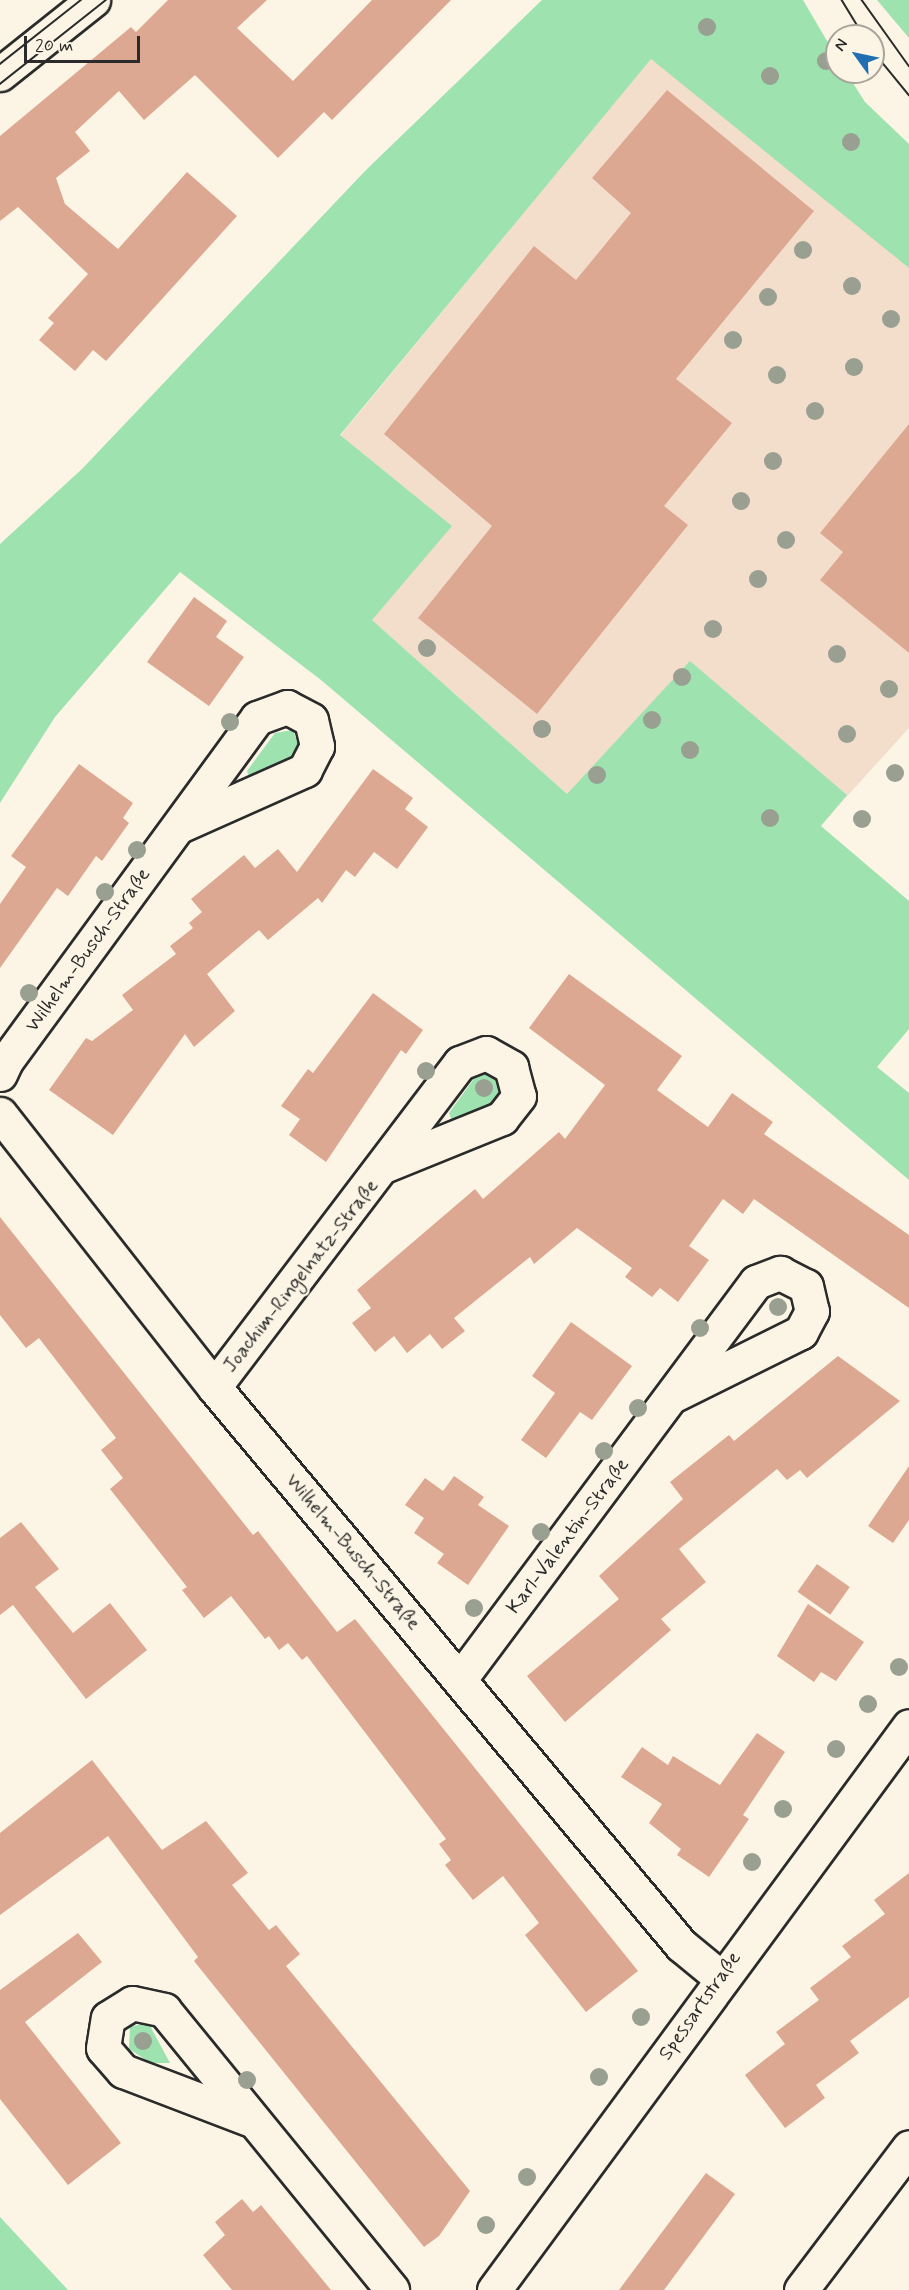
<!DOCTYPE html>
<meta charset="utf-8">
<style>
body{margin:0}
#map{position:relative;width:909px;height:2290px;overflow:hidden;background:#fcf5e5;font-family:Mynerve,sans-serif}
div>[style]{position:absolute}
.built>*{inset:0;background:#f3decc}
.green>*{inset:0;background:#9de2af}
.building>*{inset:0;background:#dda891;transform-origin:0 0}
.roads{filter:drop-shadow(2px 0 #2b2b2b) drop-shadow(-2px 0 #2b2b2b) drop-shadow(0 2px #2b2b2b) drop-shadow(0 -2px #2b2b2b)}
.minor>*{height:33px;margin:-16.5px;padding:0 16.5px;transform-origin:16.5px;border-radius:16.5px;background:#fcf5e5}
.tram>*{height:1.5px;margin:-0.75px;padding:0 0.75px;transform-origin:0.75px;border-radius:0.75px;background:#2b2b2b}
.trees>*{width:18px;height:18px;margin:-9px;border-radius:50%;background:#999f91}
span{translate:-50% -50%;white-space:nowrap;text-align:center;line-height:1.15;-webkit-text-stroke:5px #fcf5e5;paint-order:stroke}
.street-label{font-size:20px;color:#2b2b2b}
.north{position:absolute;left:825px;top:24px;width:60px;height:60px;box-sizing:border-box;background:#fcf5e5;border:2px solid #a8a49b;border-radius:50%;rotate:303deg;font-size:16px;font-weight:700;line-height:24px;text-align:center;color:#2b2b2b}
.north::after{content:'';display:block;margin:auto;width:21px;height:27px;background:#1f6fb2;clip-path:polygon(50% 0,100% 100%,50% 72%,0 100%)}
.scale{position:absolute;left:24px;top:36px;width:116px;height:27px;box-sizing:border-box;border:3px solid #2b2b2b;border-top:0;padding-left:8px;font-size:18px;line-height:21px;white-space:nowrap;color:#2b2b2b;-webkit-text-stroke:4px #fcf5e5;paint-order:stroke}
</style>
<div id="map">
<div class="built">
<div style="clip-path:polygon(651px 58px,909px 265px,909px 424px,843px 552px,821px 579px,909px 653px,909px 728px,820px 826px,567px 794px,372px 620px,340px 436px)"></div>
</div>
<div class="green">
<div style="clip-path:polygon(542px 0,803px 0,837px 58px,837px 72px,846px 72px,865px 102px,909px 144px,909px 268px,651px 59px,340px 435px,452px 526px,372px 620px,567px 794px,690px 661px,847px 795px,821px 826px,909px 901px,909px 1029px,877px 1067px,909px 1093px,909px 1180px,321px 680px,180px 572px,55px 717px,0 803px,0 544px,82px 469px,367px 169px)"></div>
<div style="clip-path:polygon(877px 0,909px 0,909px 38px)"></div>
<div style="clip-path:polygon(293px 730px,298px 744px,291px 760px,249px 777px,247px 771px,275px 733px)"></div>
<div style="clip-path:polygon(478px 1073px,500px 1076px,504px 1093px,493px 1107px,452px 1121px,449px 1113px)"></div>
<div style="clip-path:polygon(148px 2022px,170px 2063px,151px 2063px,129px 2049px,130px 2027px)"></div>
<div style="clip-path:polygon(0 2217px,68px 2290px,0 2290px)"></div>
</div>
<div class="building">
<div style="clip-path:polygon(168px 0,267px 0,237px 28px,293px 81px,372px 0,451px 0,332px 120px,324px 112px,278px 158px,195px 75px,144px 120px,119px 91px,75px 132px,90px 151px,56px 178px,65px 204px,118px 249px,187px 172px,237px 216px,106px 361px,93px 350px,75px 371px,39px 340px,54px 323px,48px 318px,88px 274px,18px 207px,0 221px,0 136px,131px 27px,136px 32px)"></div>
<div style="clip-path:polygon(667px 90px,814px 211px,676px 379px,732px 423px,664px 506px,688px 525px,537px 714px,418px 618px,492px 526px,384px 434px,534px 246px,576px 280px,631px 213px,592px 178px)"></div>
<div style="clip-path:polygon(909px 424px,909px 653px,820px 580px,843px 552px,820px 533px)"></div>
<div style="clip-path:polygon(194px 597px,227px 621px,216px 637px,244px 657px,209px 706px,147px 662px)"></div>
<div style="clip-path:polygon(79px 764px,133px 803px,123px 818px,129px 823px,102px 861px,96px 856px,68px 896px,57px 888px,0 968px,0 904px,26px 867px,11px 856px)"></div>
<div style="clip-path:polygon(373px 769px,413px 798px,405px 809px,428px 827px,397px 869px,374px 852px,355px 877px,346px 870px,322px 903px,318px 898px,268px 940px,259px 930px,207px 974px,235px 1011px,194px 1047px,185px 1034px,113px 1135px,49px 1090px,86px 1038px,92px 1041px,133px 1010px,122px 995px,176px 954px,170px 946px,193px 928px,189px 923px,202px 912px,191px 899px,244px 855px,255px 868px,278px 849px,297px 872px)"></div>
<div style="clip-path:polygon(569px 974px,682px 1056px,657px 1090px,708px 1127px,732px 1093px,773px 1122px,764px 1134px,909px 1235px,909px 1308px,754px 1199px,743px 1214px,723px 1199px,689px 1246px,709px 1260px,678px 1302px,660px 1288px,652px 1297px,625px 1277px,632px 1268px,577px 1228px,534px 1264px,530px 1257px,454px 1318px,465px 1331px,442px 1349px,430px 1334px,407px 1353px,394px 1336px,375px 1352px,352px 1323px,371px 1308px,357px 1290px,475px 1189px,483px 1199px,559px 1132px,565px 1139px,605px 1085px,529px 1028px)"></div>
<div style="clip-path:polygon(373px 993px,423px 1030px,406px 1054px,401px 1050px,326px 1162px,289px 1135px,300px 1119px,281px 1106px,308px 1069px,313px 1073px)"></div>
<div style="clip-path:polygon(0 1217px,253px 1535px,258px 1531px,337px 1632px,355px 1619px,638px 1971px,586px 2012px,525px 1935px,539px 1923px,503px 1876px,473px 1900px,445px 1865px,451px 1860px,439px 1844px,446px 1839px,307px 1656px,302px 1660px,288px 1643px,279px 1650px,269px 1636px,265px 1639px,231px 1596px,204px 1618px,182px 1590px,187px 1587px,110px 1489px,123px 1478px,101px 1450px,116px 1438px,39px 1338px,26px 1348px,0 1315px)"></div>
<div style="clip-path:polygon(571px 1322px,632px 1366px,592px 1420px,580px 1412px,546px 1458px,521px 1440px,555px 1393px,532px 1376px)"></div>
<div style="clip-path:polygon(838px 1356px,900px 1401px,807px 1478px,800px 1470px,787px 1480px,777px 1469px,679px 1549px,706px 1582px,661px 1619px,671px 1630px,565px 1722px,527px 1676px,619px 1599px,599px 1576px,683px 1499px,670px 1482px,729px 1435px,734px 1441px)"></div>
<div style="clip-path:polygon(909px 1466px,909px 1520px,893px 1543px,868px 1526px)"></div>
<div style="clip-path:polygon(454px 1476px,484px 1497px,478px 1505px,509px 1526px,468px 1585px,437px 1563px,444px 1554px,414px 1533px,424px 1518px,405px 1505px,425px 1478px,443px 1491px)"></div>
<div style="clip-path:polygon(21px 1522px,59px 1569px,35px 1587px,73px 1633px,110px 1603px,147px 1650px,86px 1699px,13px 1605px,0 1615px,0 1538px)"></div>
<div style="left:817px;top:1564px;width:40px;height:34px;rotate:35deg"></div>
<div style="clip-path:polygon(808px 1604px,864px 1642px,836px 1681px,821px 1672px,814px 1682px,777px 1656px)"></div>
<div style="clip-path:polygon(757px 1733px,785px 1752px,743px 1815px,749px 1819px,709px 1877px,677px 1855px,681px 1849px,649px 1823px,662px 1804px,621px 1777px,642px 1747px,668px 1765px,673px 1756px,720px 1785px)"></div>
<div style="clip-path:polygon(92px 1760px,162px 1850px,206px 1821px,248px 1873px,232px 1885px,269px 1930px,276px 1925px,300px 1954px,286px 1966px,470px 2191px,439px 2236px,424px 2247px,194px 1961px,198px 1957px,108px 1836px,0 1915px,0 1833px)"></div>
<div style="clip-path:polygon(909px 1873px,909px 1997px,850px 2041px,859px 2053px,816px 2085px,825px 2098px,785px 2128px,745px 2075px,785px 2044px,776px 2032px,819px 2000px,810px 1988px,851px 1957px,842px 1946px,885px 1914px,874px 1900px)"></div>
<div style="clip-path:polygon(78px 1933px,102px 1962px,25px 2022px,121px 2143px,68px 2185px,0 2099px,0 1990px)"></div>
<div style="clip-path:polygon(706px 2173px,735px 2194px,664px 2290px,619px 2290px)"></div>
<div style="clip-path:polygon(242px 2199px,253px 2212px,261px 2205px,331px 2290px,232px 2290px,203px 2255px,225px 2235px,215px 2222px)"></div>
</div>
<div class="roads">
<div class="minor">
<div style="left:0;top:74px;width:119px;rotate:-38.5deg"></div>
<div style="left:0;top:1074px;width:14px;rotate:-65deg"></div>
<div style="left:6px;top:1061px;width:425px;rotate:-53.8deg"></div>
<div style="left:257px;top:718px;width:32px;rotate:-20deg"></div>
<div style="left:287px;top:707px;width:27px;rotate:28deg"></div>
<div style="left:311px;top:720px;width:27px;rotate:77deg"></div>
<div style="left:317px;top:746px;width:27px;rotate:117deg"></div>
<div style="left:305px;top:770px;width:138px;rotate:156deg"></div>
<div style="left:0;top:1114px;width:347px;rotate:51.9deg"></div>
<div style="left:214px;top:1387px;width:728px;rotate:50.07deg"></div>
<div style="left:681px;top:1945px;width:50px;rotate:39.4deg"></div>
<div style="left:214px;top:1387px;width:407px;rotate:-52.8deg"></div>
<div style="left:460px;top:1063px;width:28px;rotate:-21deg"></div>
<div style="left:486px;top:1053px;width:29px;rotate:29deg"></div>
<div style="left:511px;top:1067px;width:30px;rotate:75deg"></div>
<div style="left:519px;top:1096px;width:28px;rotate:128deg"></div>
<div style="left:502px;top:1118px;width:125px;rotate:157.9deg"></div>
<div style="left:460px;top:1679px;width:495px;rotate:-53.3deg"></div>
<div style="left:756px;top:1282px;width:26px;rotate:-21deg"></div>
<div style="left:780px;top:1273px;width:29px;rotate:27deg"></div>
<div style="left:806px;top:1286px;width:26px;rotate:77deg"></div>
<div style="left:812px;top:1311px;width:24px;rotate:118deg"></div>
<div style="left:801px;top:1332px;width:140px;rotate:153.6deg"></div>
<div style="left:249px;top:2119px;width:135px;rotate:-159.1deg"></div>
<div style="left:123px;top:2071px;width:30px;rotate:-131deg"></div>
<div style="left:103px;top:2048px;width:30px;rotate:-81deg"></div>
<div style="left:108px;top:2018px;width:28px;rotate:-32deg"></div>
<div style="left:132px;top:2003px;width:33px;rotate:12deg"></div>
<div style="left:164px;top:2010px;width:361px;rotate:50.8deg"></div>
<div style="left:494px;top:2290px;width:700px;rotate:-53.65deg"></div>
<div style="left:801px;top:2290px;width:179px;rotate:-52.9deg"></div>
</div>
</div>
<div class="tram">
<div style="left:842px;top:0;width:42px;rotate:58.6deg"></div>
<div style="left:862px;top:0;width:81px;rotate:54.5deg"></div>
<div style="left:873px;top:51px;width:57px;rotate:50.7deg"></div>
<div style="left:0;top:64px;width:103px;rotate:-38.3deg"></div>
<div style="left:0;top:84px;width:135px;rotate:-38.4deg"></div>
</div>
<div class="trees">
<div style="left:707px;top:27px"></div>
<div style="left:826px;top:61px"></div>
<div style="left:770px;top:76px"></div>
<div style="left:851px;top:142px"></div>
<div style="left:803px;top:250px"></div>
<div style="left:852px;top:286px"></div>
<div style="left:768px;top:297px"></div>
<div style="left:891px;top:319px"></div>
<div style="left:733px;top:340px"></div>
<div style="left:854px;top:367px"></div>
<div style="left:777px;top:375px"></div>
<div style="left:815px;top:411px"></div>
<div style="left:773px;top:461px"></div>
<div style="left:741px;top:501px"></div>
<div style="left:786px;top:540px"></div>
<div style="left:758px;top:579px"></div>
<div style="left:713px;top:629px"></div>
<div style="left:427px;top:648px"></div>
<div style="left:837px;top:654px"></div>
<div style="left:682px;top:677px"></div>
<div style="left:889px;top:689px"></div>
<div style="left:652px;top:720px"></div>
<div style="left:230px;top:722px"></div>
<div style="left:542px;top:729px"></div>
<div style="left:847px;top:734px"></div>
<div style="left:690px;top:750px"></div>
<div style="left:895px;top:773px"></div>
<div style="left:597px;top:775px"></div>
<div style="left:770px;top:818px"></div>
<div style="left:862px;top:819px"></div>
<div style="left:137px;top:850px"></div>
<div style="left:105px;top:892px"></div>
<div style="left:29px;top:993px"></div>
<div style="left:426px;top:1071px"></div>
<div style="left:484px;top:1088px"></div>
<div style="left:778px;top:1307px"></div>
<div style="left:700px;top:1328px"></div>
<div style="left:638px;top:1408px"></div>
<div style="left:604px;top:1451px"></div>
<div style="left:541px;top:1532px"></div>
<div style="left:474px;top:1608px"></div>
<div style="left:899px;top:1667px"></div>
<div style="left:868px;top:1704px"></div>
<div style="left:836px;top:1749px"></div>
<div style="left:783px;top:1809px"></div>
<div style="left:752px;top:1862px"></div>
<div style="left:641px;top:2017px"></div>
<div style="left:143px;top:2041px"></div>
<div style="left:599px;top:2077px"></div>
<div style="left:247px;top:2080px"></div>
<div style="left:527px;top:2177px"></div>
<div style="left:486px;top:2225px"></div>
</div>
<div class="street-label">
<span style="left:88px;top:950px;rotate:-54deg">Wilhelm-Busch-Straße</span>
<span style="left:301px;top:1276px;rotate:-52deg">Joachim-Ringelnatz-Straße</span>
<span style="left:568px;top:1536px;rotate:-53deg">Karl-Valentin-Straße</span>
<span style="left:353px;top:1552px;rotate:50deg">Wilhelm-Busch-Straße</span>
<span style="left:700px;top:2006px;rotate:-55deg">Spessartstraße</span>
</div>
<div class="north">N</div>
<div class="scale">20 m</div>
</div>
